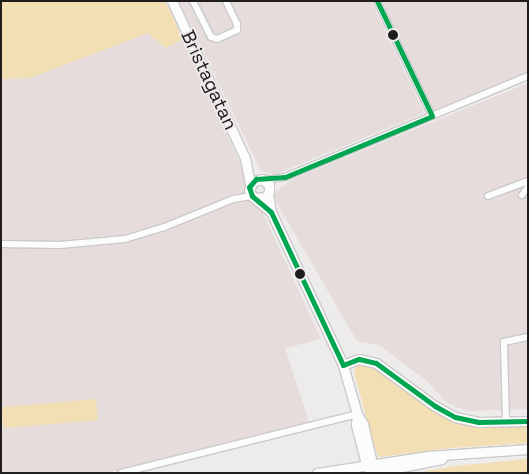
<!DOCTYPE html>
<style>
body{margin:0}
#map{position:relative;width:529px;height:474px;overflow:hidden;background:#eeebeb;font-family:"Space Grotesk",sans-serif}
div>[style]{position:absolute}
.built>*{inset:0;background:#e5dcdb}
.green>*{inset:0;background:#f2dfb4;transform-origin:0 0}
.roads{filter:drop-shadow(1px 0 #cbc9c9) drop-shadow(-1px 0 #cbc9c9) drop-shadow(0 1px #cbc9c9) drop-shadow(0 -1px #cbc9c9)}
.street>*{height:6px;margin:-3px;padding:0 3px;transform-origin:3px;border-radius:3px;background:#fcfcfc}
.secondary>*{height:9px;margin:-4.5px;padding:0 4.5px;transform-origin:4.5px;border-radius:4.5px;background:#fcfcfc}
.bus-1>*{height:5px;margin:-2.5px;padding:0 2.5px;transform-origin:2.5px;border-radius:2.5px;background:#00a651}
.dots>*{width:14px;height:14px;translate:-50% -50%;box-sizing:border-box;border:2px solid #efeaea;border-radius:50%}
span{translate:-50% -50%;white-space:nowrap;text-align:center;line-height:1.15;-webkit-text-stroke:4px #efeaea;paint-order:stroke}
.street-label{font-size:19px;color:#1f1d1d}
.frame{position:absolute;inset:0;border:2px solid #1f1d1d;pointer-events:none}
</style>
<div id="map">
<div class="built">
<div style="clip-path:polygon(179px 1px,371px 1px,424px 113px,276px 174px,263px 172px,259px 167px)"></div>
<div style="clip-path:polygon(382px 1px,528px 1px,528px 74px,433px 110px)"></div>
<div style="clip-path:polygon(148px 33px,166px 48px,183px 39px,321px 339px,285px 348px,309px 422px,106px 473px,1px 473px,1px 429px,98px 419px,96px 399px,1px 408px,1px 79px,30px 78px)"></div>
<div style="clip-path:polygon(528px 83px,528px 409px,467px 411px,447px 403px,427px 381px,379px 345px,357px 341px,275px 200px,275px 192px,291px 180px)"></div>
</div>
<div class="green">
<div style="clip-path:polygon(1px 1px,165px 1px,183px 39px,166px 48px,148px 33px,30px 78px,1px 79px)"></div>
<div style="clip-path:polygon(369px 364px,383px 369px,425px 404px,451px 420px,485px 427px,528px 426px,528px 443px,451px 448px,380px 457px,376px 452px,354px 373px,357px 365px)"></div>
<div style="left:96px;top:399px;width:21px;height:95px;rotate:85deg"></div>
<div style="clip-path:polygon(528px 459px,528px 473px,417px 473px,453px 466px)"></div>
</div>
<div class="roads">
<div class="street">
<div style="left:193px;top:1px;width:40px;rotate:63.4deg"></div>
<div style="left:211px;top:37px;width:6px;rotate:18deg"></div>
<div style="left:217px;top:39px;width:22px;rotate:-24deg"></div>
<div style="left:237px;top:30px;width:6px;rotate:-90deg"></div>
<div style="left:237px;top:24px;width:25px;rotate:-116deg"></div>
<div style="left:377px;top:1px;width:127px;rotate:64.4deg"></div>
<div style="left:265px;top:180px;width:20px;rotate:-9deg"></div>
<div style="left:285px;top:177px;width:263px;rotate:-22.6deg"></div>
<div style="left:522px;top:195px;width:10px;rotate:-53deg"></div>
<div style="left:488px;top:196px;width:43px;rotate:-20.6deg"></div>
<div style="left:1px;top:244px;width:59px;rotate:1deg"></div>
<div style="left:60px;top:245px;width:65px;rotate:-5.3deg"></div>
<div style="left:125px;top:239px;width:39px;rotate:-17deg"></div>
<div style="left:162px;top:228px;width:77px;rotate:-22.2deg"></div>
<div style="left:233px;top:199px;width:19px;rotate:-9deg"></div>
<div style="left:506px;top:421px;width:79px;rotate:-91.5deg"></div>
<div style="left:504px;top:342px;width:25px;rotate:-12deg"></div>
<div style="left:121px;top:473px;width:243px;rotate:-14deg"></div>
</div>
<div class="secondary">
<div style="left:172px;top:1px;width:173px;rotate:65.1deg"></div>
<div style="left:245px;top:158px;width:25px;rotate:79deg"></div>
<div style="left:268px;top:194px;width:18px;rotate:81deg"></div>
<div style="left:271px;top:212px;width:169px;rotate:64.8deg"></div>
<div style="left:343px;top:365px;width:51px;rotate:74.1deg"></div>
<div style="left:357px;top:414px;width:12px;rotate:59deg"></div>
<div style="left:363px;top:424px;width:40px;rotate:77deg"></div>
<div style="left:372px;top:463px;width:10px;rotate:101deg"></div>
<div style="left:255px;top:198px;width:11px;rotate:-5deg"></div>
<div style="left:266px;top:197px;width:7px;rotate:-63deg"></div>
<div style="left:269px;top:191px;width:6px;rotate:-90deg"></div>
<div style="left:269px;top:185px;width:9px;rotate:-139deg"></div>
<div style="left:262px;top:179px;width:9px;rotate:167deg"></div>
<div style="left:253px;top:181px;width:10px;rotate:114deg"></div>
<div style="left:249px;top:190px;width:7px;rotate:63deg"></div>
<div style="left:252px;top:196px;width:25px;rotate:40deg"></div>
<div style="left:343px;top:365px;width:17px;rotate:-21deg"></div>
<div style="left:359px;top:359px;width:17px;rotate:13deg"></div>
<div style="left:376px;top:363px;width:73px;rotate:36.1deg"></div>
<div style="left:435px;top:406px;width:23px;rotate:29deg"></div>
<div style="left:455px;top:417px;width:24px;rotate:12deg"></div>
<div style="left:478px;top:422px;width:50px;rotate:-1.1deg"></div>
<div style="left:357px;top:415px;width:10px;rotate:96deg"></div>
<div style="left:356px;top:425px;width:44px;rotate:75.7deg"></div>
<div style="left:317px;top:473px;width:112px;rotate:-8.7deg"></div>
<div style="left:428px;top:456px;width:100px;rotate:-4deg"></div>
<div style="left:371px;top:473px;width:72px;rotate:-11.2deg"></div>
</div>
</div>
<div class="bus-1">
<div style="left:377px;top:1px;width:127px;rotate:64.4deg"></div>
<div style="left:343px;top:365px;width:169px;rotate:-115.2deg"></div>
<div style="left:271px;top:212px;width:25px;rotate:-140deg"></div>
<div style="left:252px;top:196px;width:9px;rotate:-108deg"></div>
<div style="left:249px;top:187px;width:11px;rotate:-49deg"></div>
<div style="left:256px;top:179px;width:29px;rotate:-4deg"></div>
<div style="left:285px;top:177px;width:159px;rotate:-22.5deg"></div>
<div style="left:343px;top:365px;width:17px;rotate:-21deg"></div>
<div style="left:359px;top:359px;width:17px;rotate:13deg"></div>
<div style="left:376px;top:363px;width:73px;rotate:36.1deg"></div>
<div style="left:435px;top:406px;width:23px;rotate:29deg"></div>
<div style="left:455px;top:417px;width:24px;rotate:12deg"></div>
<div style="left:478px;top:422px;width:50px;rotate:-1.1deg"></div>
</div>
<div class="dots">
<div style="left:393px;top:35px;background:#1f1d1d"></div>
<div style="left:300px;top:274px;background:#1f1d1d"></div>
</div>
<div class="street-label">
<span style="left:209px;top:80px;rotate:65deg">Bristagatan</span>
</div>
<div class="frame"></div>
</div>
